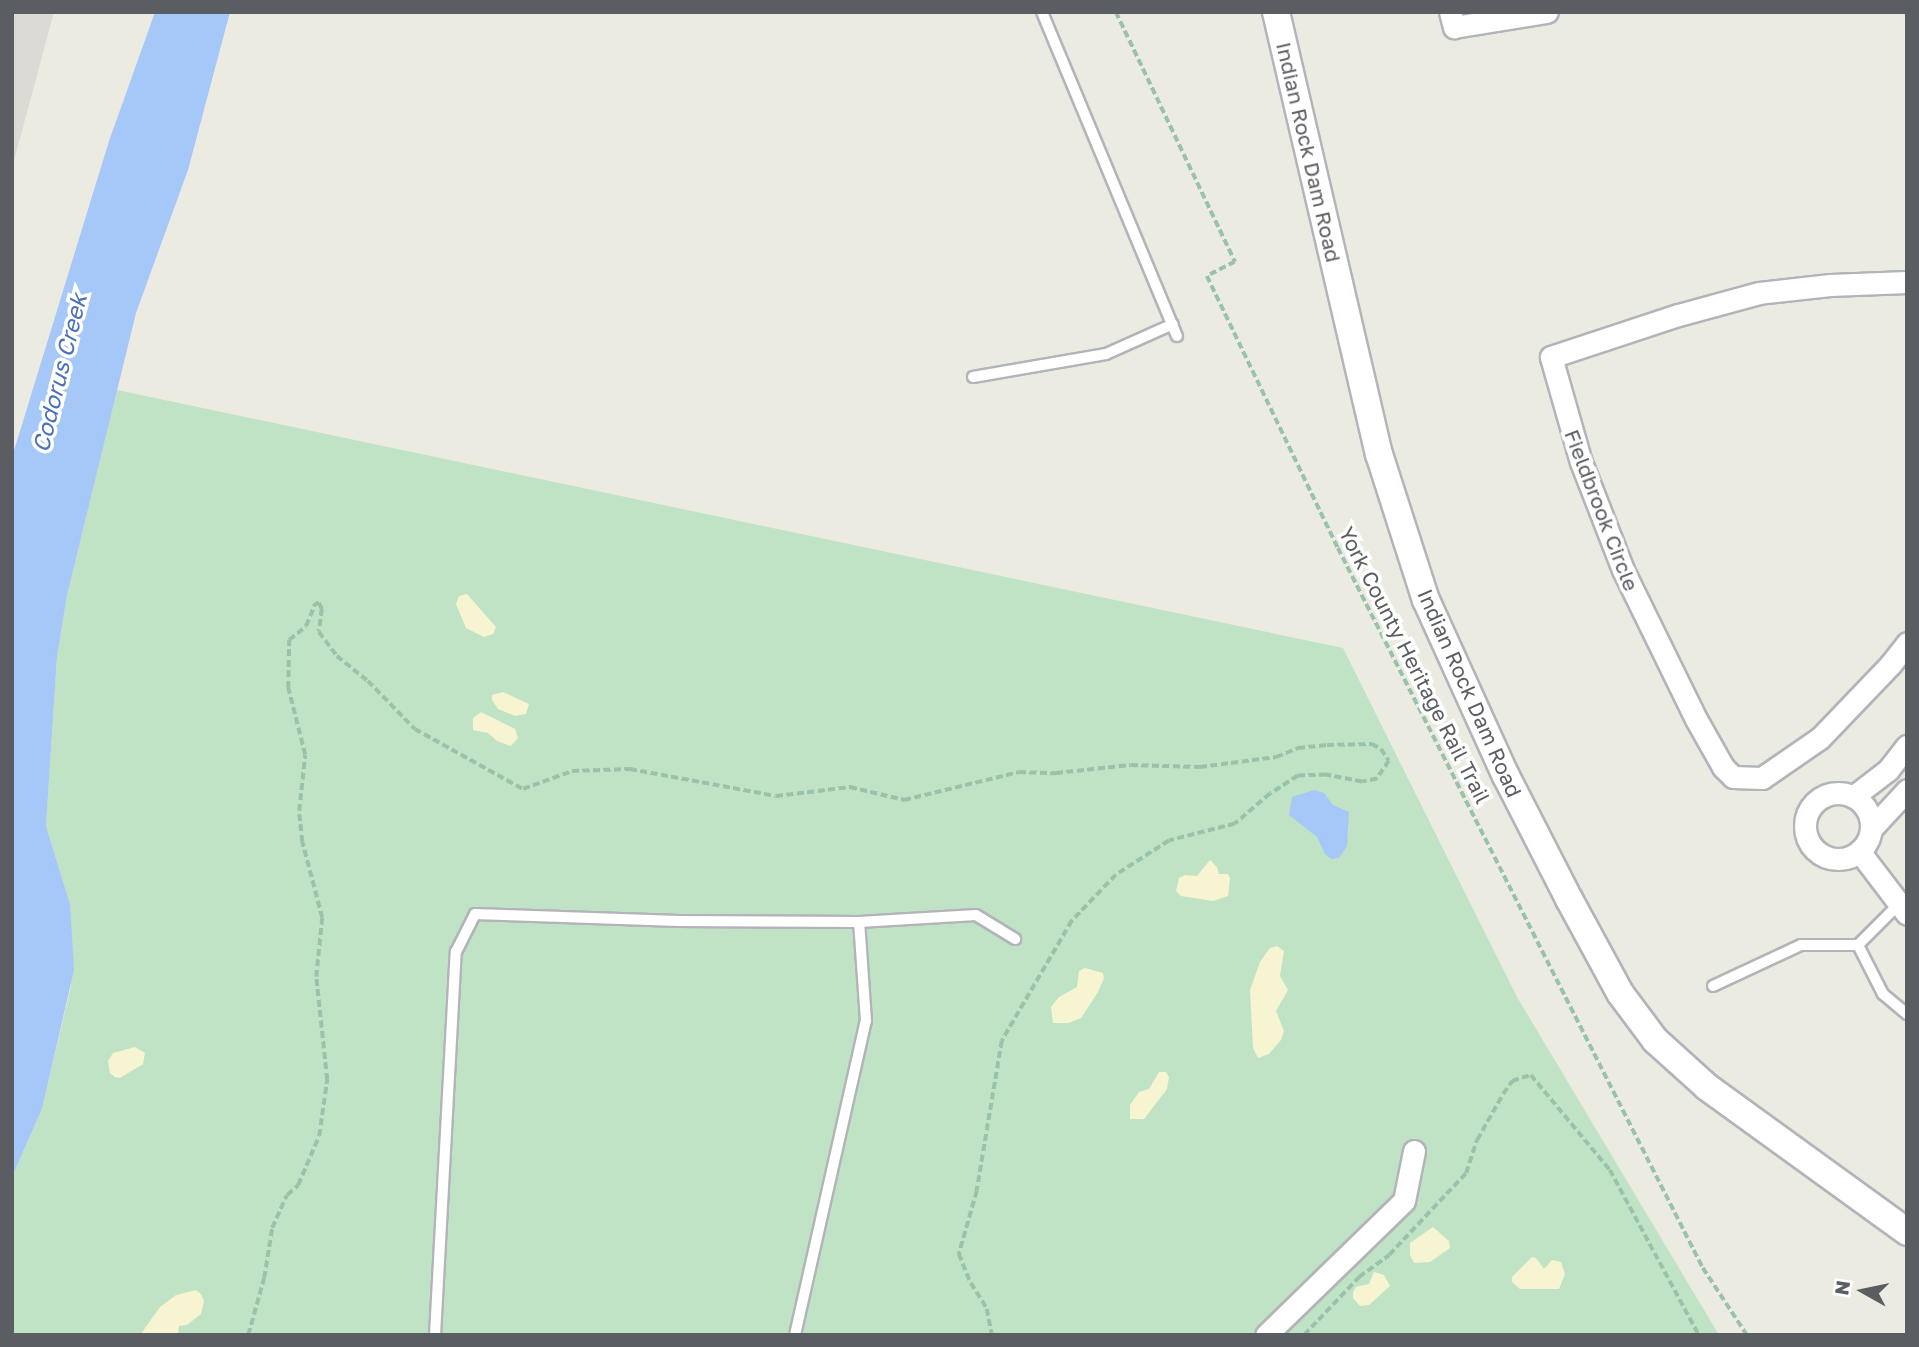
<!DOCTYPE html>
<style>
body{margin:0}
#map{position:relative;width:1919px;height:1347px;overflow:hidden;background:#ecebe2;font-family:"Golos Text",sans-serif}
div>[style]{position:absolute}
.industrial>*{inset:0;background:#dbdad4}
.green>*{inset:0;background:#c0e2c5}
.sand>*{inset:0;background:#f7f4d2}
.water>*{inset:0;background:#a6c8f8}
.path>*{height:3.5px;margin-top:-1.75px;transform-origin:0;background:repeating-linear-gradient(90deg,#9ac2ab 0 7px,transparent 0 10.5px)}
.roads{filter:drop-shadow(2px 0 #b3b4b9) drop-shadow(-2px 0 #b3b4b9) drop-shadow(0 2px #b3b4b9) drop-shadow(0 -2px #b3b4b9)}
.service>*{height:10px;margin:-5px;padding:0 5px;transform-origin:5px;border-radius:5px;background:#fff}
.minor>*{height:21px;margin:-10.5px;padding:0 10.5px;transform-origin:10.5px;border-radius:10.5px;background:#fff}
.minor>.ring{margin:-10.5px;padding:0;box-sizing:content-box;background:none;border:21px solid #fff;border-radius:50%}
.tertiary>*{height:26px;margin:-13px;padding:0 13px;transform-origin:13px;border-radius:13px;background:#fff}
span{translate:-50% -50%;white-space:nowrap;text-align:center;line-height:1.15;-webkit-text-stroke:7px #fff;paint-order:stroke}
.street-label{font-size:21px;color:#5a5d62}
.water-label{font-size:23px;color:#4b71b9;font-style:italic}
.frame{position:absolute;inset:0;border:14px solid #5a5d62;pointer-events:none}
.north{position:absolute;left:1828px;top:1256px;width:70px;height:70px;-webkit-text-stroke:5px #fff;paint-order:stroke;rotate:279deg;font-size:19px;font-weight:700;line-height:28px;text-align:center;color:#5a5d62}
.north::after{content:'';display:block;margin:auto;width:24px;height:32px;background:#5a5d62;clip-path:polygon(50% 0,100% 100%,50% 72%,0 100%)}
</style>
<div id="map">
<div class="industrial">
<div style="clip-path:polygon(12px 12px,54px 12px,12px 168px)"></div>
</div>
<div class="green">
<div style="clip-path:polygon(117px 390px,1343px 648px,1517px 997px,1719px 1335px,12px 1335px,12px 1177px,42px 1109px,71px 986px,70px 904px,46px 826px,57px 657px,67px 594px)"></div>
</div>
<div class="sand">
<div style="clip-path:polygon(467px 594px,496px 627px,493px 634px,484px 637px,466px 628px,456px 604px,459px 596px)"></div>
<div style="clip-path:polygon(503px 692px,529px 704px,526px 714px,515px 716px,498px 709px,492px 700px,492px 695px)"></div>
<div style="clip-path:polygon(481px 712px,515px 729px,518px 738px,511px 746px,497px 741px,488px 733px,473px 730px,473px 718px)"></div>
<div style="clip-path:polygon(1210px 860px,1217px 867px,1219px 874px,1228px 874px,1230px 878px,1228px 896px,1213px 901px,1181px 896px,1176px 891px,1179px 878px,1185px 875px,1197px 876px)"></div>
<div style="clip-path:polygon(1277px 946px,1284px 951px,1280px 976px,1288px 990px,1276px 1011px,1284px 1031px,1281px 1040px,1269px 1054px,1258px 1058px,1253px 1048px,1250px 990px,1260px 962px,1270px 948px)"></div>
<div style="clip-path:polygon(1085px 968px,1103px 973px,1104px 978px,1098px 992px,1081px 1018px,1069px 1023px,1053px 1023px,1051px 1007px,1059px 997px,1077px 987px,1079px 971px)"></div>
<div style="clip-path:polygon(135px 1047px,145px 1053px,143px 1064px,120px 1078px,115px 1077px,110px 1073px,108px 1061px,113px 1053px)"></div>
<div style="clip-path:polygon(1159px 1072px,1166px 1072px,1169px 1077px,1167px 1089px,1144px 1119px,1130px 1119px,1130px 1105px,1139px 1092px,1149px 1089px)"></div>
<div style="clip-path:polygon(1433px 1227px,1449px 1241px,1450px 1248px,1430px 1262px,1414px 1263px,1410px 1255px,1410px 1243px)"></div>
<div style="clip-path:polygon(1532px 1257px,1536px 1258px,1544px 1269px,1552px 1260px,1561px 1262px,1565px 1274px,1559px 1289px,1520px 1289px,1512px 1282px,1512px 1277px)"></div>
<div style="clip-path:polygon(1374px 1272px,1384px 1275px,1390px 1286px,1369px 1305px,1360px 1306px,1353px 1298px,1353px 1292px,1356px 1287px,1369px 1284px)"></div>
<div style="clip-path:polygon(196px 1290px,201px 1294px,204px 1301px,201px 1314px,187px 1325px,179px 1326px,178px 1335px,140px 1335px,160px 1307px,176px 1295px)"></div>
</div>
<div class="water">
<div style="clip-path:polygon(155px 12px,230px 12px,188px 170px,136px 313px,67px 595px,57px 657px,46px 826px,70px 904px,74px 970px,42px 1109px,12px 1177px,12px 457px,109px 141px)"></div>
<div style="clip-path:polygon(1314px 790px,1324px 793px,1333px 805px,1349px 812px,1347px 846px,1339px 858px,1331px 859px,1325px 854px,1317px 837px,1289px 815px,1292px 797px)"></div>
</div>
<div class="path">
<div style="left:1116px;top:12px;width:277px;rotate:64.5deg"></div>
<div style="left:1235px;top:262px;width:31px;rotate:153deg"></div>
<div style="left:1207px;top:276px;width:302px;rotate:64.3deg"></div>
<div style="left:1338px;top:548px;width:807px;rotate:63.12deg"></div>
<div style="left:1703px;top:1268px;width:80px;rotate:56.7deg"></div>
<div style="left:248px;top:1335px;width:59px;rotate:-74.3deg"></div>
<div style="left:264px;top:1278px;width:51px;rotate:-80.9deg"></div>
<div style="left:272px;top:1228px;width:36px;rotate:-66deg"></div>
<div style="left:287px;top:1195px;width:15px;rotate:-42deg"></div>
<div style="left:298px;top:1185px;width:53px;rotate:-66.8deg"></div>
<div style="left:319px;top:1136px;width:57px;rotate:-81.9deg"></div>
<div style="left:327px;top:1080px;width:104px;rotate:-96.1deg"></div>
<div style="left:316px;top:977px;width:59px;rotate:-84.2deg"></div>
<div style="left:322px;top:918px;width:79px;rotate:-104.7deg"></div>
<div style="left:302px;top:842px;width:31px;rotate:-96deg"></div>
<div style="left:299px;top:811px;width:56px;rotate:-83.9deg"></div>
<div style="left:305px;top:755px;width:69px;rotate:-104.2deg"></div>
<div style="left:288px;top:688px;width:48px;rotate:-88.8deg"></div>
<div style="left:289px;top:640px;width:22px;rotate:-39deg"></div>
<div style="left:306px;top:626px;width:24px;rotate:-68deg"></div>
<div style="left:315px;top:604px;width:4px;rotate:-14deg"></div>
<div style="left:319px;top:603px;width:7px;rotate:63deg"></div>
<div style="left:322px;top:609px;width:23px;rotate:97deg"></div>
<div style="left:319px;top:632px;width:30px;rotate:53deg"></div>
<div style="left:337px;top:656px;width:40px;rotate:39deg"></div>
<div style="left:368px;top:681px;width:67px;rotate:45.6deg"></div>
<div style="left:415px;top:729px;width:124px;rotate:29.1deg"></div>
<div style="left:523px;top:789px;width:52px;rotate:-20.2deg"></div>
<div style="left:572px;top:771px;width:58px;rotate:-2deg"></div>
<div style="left:630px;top:769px;width:148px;rotate:10.5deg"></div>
<div style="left:776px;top:796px;width:75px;rotate:-6.9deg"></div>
<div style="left:850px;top:787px;width:56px;rotate:13.5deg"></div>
<div style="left:904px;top:800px;width:118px;rotate:-13.7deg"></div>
<div style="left:1019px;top:772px;width:37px;rotate:2deg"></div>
<div style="left:1056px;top:773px;width:75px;rotate:-6.1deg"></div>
<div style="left:1131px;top:765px;width:69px;rotate:1.7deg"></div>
<div style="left:1200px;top:767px;width:77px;rotate:-7.5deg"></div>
<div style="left:1276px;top:757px;width:24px;rotate:-22deg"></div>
<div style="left:1298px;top:748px;width:29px;rotate:-6deg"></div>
<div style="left:1327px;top:745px;width:45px;rotate:-1.3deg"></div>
<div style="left:1372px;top:744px;width:10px;rotate:29deg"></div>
<div style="left:1381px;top:749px;width:14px;rotate:56deg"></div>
<div style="left:1389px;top:761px;width:22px;rotate:124deg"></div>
<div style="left:1377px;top:779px;width:15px;rotate:169deg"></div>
<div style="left:1362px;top:782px;width:37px;rotate:-169deg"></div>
<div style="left:1326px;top:775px;width:28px;rotate:178deg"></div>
<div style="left:1298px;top:776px;width:33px;rotate:147deg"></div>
<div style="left:1270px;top:794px;width:46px;rotate:139.4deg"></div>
<div style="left:1235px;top:824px;width:68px;rotate:165.6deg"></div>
<div style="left:1169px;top:841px;width:63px;rotate:147.3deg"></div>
<div style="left:1116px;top:875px;width:64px;rotate:133.7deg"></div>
<div style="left:1072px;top:921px;width:139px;rotate:120.3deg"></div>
<div style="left:1002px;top:1041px;width:152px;rotate:99.5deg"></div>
<div style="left:977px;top:1191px;width:66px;rotate:105.9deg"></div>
<div style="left:959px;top:1254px;width:31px;rotate:68deg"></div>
<div style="left:971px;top:1283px;width:31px;rotate:58deg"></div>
<div style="left:987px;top:1309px;width:26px;rotate:79deg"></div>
<div style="left:1304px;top:1335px;width:80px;rotate:-46.5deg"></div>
<div style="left:1359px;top:1277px;width:37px;rotate:-36deg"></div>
<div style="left:1389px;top:1255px;width:112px;rotate:-46.8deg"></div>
<div style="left:1466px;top:1173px;width:35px;rotate:-72deg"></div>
<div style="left:1477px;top:1140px;width:53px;rotate:-60.5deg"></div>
<div style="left:1503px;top:1094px;width:16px;rotate:-55deg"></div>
<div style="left:1512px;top:1081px;width:20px;rotate:-18deg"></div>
<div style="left:1531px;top:1075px;width:124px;rotate:50.3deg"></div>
<div style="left:1610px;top:1170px;width:187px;rotate:61.7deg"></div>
</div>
<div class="roads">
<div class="service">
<div style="left:1042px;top:12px;width:351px;rotate:67.4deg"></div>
<div style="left:973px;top:377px;width:135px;rotate:-9.8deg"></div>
<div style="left:1106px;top:354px;width:73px;rotate:-24.1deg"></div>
<div style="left:1899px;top:904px;width:58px;rotate:135deg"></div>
<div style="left:1858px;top:945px;width:55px;rotate:63deg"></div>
<div style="left:1883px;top:994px;width:31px;rotate:40deg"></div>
<div style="left:1713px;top:986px;width:97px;rotate:-25deg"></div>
<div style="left:1801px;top:945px;width:57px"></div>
<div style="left:435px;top:1335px;width:384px;rotate:-86.9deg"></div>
<div style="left:456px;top:952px;width:42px;rotate:-63.4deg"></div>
<div style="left:475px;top:914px;width:204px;rotate:2deg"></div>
<div style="left:679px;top:921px;width:180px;rotate:0.3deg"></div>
<div style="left:859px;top:922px;width:117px;rotate:-3.4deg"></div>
<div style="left:976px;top:915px;width:46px;rotate:31.6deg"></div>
<div style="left:795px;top:1335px;width:322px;rotate:-77.3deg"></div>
<div style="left:866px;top:1021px;width:99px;rotate:-94deg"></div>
</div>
<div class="minor">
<div style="left:1450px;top:12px;width:16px;rotate:75deg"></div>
<div style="left:1454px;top:27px;width:94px;rotate:-9.2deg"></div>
<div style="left:1907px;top:282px;width:77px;rotate:177.8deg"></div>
<div style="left:1830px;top:285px;width:71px;rotate:173.6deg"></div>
<div style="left:1759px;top:293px;width:84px;rotate:164.8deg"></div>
<div style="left:1678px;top:315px;width:134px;rotate:161.7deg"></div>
<div style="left:1551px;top:357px;width:109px;rotate:74.1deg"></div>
<div style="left:1581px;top:462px;width:116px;rotate:68.7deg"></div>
<div style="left:1623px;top:570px;width:166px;rotate:63.9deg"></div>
<div style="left:1696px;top:719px;width:55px;rotate:60.6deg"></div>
<div style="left:1723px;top:767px;width:14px;rotate:45deg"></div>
<div style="left:1733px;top:777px;width:29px;rotate:2deg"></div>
<div style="left:1762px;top:778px;width:70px;rotate:-34.6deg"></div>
<div style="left:1820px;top:738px;width:101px;rotate:-46.2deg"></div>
<div style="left:1890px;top:665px;width:28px;rotate:-52deg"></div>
<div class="ring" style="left:1805px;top:793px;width:45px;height:45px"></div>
<div style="left:1854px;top:796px;width:43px;rotate:-37.4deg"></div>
<div style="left:1888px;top:770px;width:31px;rotate:-52deg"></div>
<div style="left:1871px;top:829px;width:53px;rotate:-47.3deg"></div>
<div style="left:1859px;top:851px;width:79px;rotate:52.7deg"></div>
<div style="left:1266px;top:1335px;width:192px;rotate:-44.2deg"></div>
<div style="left:1404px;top:1201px;width:51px;rotate:-78.7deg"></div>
</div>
<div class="tertiary">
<div style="left:1276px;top:12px;width:454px;rotate:76.9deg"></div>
<div style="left:1379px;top:454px;width:153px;rotate:72.2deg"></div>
<div style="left:1426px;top:600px;width:193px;rotate:65.6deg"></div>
<div style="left:1506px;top:776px;width:138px;rotate:62.9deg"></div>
<div style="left:1569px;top:899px;width:107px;rotate:61.5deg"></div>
<div style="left:1620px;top:993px;width:59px;rotate:53.3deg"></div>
<div style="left:1655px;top:1040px;width:70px;rotate:42.1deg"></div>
<div style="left:1707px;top:1087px;width:247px;rotate:35.9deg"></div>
</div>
</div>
<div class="street-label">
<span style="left:1309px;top:152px;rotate:77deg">Indian Rock Dam Road</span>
<span style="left:1602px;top:510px;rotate:69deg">Fieldbrook Circle</span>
<span style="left:1415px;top:665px;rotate:63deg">York County Heritage Rail Trail</span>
<span style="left:1470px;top:693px;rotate:66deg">Indian Rock Dam Road</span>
</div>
<div class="water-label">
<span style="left:59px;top:373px;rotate:-76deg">Codorus Creek</span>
</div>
<div class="frame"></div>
<div class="north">N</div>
</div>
